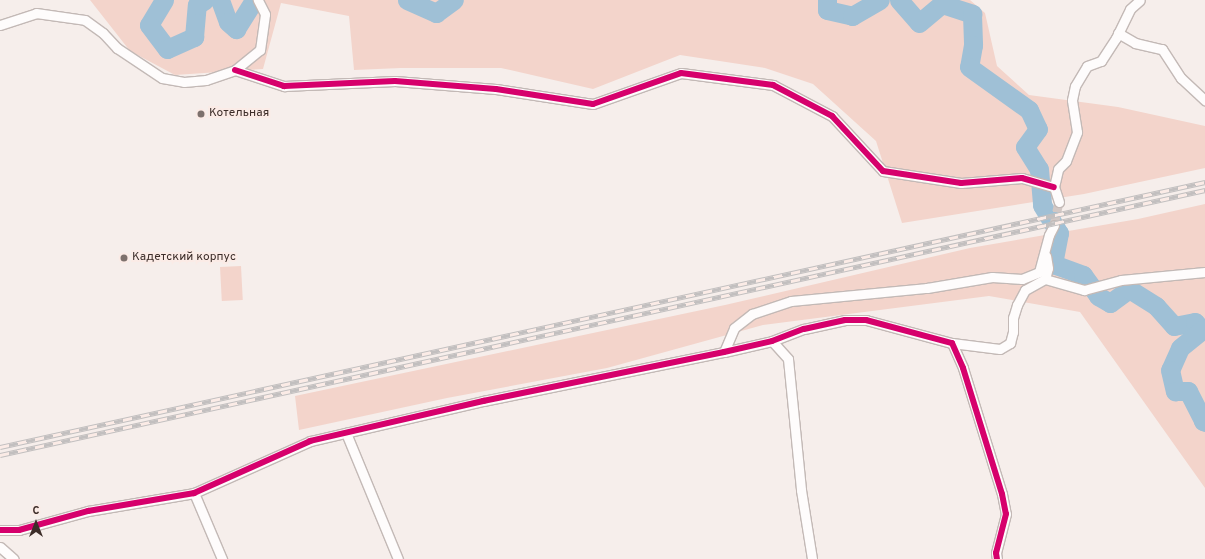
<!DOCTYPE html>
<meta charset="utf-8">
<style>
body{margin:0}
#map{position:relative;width:1205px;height:559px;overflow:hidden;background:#f6eeeb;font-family:Overpass,sans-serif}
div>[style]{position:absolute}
.green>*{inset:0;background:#f3d4cb;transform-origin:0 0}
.river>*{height:19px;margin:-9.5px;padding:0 9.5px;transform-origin:9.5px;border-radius:9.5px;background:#9fc0d6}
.minor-tunnel>*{height:9px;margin-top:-4.5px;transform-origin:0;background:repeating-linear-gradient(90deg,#d1c7c4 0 9px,transparent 0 13.5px)}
.roads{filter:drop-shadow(1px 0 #c3b9b6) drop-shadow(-1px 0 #c3b9b6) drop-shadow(0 1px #c3b9b6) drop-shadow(0 -1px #c3b9b6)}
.minor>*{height:9px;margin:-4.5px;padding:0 4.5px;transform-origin:4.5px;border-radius:4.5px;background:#fefcfc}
.rail>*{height:4.5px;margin-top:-2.25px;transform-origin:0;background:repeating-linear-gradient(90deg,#fbebe6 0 9px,#c2bfbf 0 18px);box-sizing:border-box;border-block:1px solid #c2bfbf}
.cycleway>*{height:6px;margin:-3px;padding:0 3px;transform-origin:3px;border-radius:3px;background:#d6006c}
.dots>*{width:11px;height:11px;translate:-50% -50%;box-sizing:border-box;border:2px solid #fbebe6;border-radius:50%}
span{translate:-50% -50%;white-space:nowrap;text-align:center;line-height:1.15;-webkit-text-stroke:4px #fbebe6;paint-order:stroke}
.poi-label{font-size:12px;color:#3c2d29}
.left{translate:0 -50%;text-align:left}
.north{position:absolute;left:16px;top:503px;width:40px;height:40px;-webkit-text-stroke:3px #fbebe6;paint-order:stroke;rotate:0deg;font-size:11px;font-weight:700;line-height:16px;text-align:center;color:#3c2d29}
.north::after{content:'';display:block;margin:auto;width:14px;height:18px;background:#3c2d29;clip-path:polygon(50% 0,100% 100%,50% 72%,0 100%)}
</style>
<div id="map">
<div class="green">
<div style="clip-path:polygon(90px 0,970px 0,985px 13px,997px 66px,1029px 95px,1118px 107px,1205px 126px,1205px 168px,1084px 194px,902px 223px,876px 141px,813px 84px,765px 68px,680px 55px,593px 89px,501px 68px,401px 68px,354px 70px,349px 16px,281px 3px,263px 69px,175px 75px,130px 51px)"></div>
<div style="clip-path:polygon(1205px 204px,1205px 488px,1080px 312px,989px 296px,763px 325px,607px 368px,447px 398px,299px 430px,295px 396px,725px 305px,970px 248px,1138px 219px)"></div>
<div style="left:241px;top:266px;width:34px;height:21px;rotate:87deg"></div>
</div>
<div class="river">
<div style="left:164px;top:0;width:29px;rotate:121deg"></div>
<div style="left:149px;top:25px;width:30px;rotate:53deg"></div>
<div style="left:167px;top:49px;width:30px;rotate:-24deg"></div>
<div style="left:194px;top:37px;width:32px;rotate:-85deg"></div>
<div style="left:197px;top:5px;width:9px;rotate:-32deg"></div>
<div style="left:220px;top:0;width:23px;rotate:70deg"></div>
<div style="left:228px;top:22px;width:11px;rotate:41deg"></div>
<div style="left:236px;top:29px;width:34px;rotate:-58deg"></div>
<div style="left:407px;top:0;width:32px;rotate:24deg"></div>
<div style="left:436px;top:13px;width:22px;rotate:-36deg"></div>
<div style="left:827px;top:0;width:10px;rotate:90deg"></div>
<div style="left:827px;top:10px;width:26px;rotate:13deg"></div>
<div style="left:852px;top:16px;width:32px;rotate:-30deg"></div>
<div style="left:899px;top:0;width:30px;rotate:49deg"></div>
<div style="left:919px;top:23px;width:30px;rotate:-40deg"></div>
<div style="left:942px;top:4px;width:32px;rotate:18deg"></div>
<div style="left:972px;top:14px;width:31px;rotate:88deg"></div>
<div style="left:973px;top:45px;width:22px;rotate:100deg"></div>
<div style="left:969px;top:67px;width:74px;rotate:35.6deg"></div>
<div style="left:1029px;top:110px;width:21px;rotate:65deg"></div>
<div style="left:1038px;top:129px;width:22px;rotate:126deg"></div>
<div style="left:1025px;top:147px;width:26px;rotate:58deg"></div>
<div style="left:1039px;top:169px;width:36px;rotate:85deg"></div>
<div style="left:1042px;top:205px;width:33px;rotate:59deg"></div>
<div style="left:1059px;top:233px;width:32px;rotate:101deg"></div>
<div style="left:1053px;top:264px;width:32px;rotate:20deg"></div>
<div style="left:1083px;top:275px;width:26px;rotate:54deg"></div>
<div style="left:1098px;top:296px;width:14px;rotate:30deg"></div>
<div style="left:1110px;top:303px;width:24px;rotate:-36deg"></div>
<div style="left:1129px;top:289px;width:32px;rotate:32deg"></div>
<div style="left:1156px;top:306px;width:27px;rotate:48deg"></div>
<div style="left:1174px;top:326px;width:21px;rotate:-11deg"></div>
<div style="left:1195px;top:322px;width:11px;rotate:49deg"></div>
<div style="left:1202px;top:330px;width:28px;rotate:141deg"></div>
<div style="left:1180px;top:348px;width:24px;rotate:114deg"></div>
<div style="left:1170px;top:370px;width:22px;rotate:77deg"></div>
<div style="left:1175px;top:391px;width:13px"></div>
<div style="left:1188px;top:391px;width:34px;rotate:63deg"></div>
<div style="left:1203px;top:421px;width:2px;rotate:27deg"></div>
</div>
<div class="minor-tunnel">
<div style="left:1054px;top:225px;width:24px;rotate:-78deg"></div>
</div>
<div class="roads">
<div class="minor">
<div style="left:0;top:25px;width:38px;rotate:-18deg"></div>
<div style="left:36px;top:13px;width:49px;rotate:8.1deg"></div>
<div style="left:85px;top:20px;width:22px;rotate:36deg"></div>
<div style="left:103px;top:33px;width:21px;rotate:47deg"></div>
<div style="left:117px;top:48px;width:54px;rotate:33.7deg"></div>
<div style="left:162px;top:78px;width:22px;rotate:10deg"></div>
<div style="left:184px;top:82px;width:22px;rotate:-5deg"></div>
<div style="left:206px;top:80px;width:31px;rotate:-19deg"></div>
<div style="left:235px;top:70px;width:32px;rotate:-39deg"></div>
<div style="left:260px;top:50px;width:36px;rotate:-82deg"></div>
<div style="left:265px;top:14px;width:16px;rotate:-117deg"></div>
<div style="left:1118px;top:33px;width:20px;rotate:30deg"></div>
<div style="left:1135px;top:43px;width:28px;rotate:13deg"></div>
<div style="left:1162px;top:49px;width:35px;rotate:57deg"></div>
<div style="left:1181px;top:78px;width:33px;rotate:43deg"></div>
<div style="left:235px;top:70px;width:52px;rotate:18.1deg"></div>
<div style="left:284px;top:86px;width:111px;rotate:-2.6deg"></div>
<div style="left:395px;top:81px;width:101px;rotate:4.5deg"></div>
<div style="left:496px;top:89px;width:98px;rotate:8.8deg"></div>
<div style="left:593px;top:104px;width:93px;rotate:-19.4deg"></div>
<div style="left:681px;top:73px;width:93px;rotate:7.4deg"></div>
<div style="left:773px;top:85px;width:67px;rotate:27.7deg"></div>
<div style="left:832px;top:116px;width:75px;rotate:47.2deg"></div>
<div style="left:883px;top:171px;width:79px;rotate:8.7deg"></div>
<div style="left:961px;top:183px;width:61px;rotate:-4.7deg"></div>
<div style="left:1022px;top:178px;width:33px;rotate:16deg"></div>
<div style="left:1059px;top:202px;width:16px;rotate:-108deg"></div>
<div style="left:1054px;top:187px;width:18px;rotate:-77deg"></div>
<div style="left:1058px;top:169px;width:11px;rotate:-45deg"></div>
<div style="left:1066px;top:161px;width:31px;rotate:-69deg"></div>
<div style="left:1077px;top:132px;width:32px;rotate:-99deg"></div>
<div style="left:1072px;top:100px;width:14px;rotate:-78deg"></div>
<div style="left:1075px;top:86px;width:23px;rotate:-59deg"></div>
<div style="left:1087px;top:66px;width:15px;rotate:-20deg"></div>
<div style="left:1101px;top:61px;width:27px;rotate:-57deg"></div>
<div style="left:1116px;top:38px;width:32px;rotate:-64deg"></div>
<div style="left:1130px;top:9px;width:13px;rotate:-42deg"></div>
<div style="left:1045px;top:279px;width:41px;rotate:15.8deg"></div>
<div style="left:1084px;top:290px;width:38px;rotate:-15deg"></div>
<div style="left:1121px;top:280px;width:84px;rotate:-5.4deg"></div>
<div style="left:772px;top:341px;width:24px;rotate:48deg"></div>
<div style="left:788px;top:359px;width:132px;rotate:84.3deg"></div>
<div style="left:801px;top:490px;width:70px;rotate:80.9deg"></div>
<div style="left:952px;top:343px;width:48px;rotate:7.1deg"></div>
<div style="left:1000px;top:349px;width:12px;rotate:-31deg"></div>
<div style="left:1010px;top:343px;width:11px;rotate:-75deg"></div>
<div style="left:1013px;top:332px;width:14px;rotate:-90deg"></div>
<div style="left:1013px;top:318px;width:14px;rotate:-73deg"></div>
<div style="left:1017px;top:305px;width:17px;rotate:-62deg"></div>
<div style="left:1025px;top:290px;width:23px;rotate:-29deg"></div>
<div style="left:1045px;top:279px;width:11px;rotate:-75deg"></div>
<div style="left:1048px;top:268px;width:12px;rotate:-99deg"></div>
<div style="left:724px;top:352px;width:26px;rotate:-67deg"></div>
<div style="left:734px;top:328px;width:23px;rotate:-38deg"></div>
<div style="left:752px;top:314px;width:41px;rotate:-18.4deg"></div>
<div style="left:791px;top:301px;width:137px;rotate:-5.5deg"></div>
<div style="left:927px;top:288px;width:66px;rotate:-9.6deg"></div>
<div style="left:992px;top:277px;width:30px;rotate:4deg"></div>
<div style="left:1022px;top:279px;width:18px;rotate:-22deg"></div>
<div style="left:1039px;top:272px;width:38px;rotate:-75deg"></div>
<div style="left:1049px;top:235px;width:11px;rotate:-63deg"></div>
<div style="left:346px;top:433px;width:136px;rotate:67.6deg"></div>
<div style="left:194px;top:493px;width:72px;rotate:67deg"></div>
<div style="left:0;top:530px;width:19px"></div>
<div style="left:19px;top:530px;width:72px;rotate:-15.4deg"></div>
<div style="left:88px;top:511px;width:108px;rotate:-9.6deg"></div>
<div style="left:194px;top:493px;width:127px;rotate:-24.1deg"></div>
<div style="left:310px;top:441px;width:178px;rotate:-13deg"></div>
<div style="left:483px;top:401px;width:246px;rotate:-11.5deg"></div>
<div style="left:724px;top:352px;width:49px;rotate:-12.9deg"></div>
<div style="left:772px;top:341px;width:34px;rotate:-21deg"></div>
<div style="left:804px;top:329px;width:42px;rotate:-12.4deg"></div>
<div style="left:845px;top:320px;width:21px"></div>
<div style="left:866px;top:320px;width:89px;rotate:15deg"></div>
<div style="left:952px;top:343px;width:27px;rotate:66deg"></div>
<div style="left:963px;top:368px;width:132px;rotate:72.8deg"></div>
<div style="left:1002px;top:494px;width:20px;rotate:79deg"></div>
<div style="left:1006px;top:514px;width:40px;rotate:104.4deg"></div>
<div style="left:996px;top:553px;width:6px;rotate:81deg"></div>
<div style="left:0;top:547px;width:18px;rotate:41deg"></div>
</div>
</div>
<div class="rail">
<div style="left:0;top:447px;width:1234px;rotate:-12.4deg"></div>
<div style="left:0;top:455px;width:1234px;rotate:-12.4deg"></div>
</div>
<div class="cycleway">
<div style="left:235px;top:70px;width:52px;rotate:18.1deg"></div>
<div style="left:284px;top:86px;width:111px;rotate:-2.6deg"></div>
<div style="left:395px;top:81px;width:101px;rotate:4.5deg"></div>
<div style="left:496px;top:89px;width:98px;rotate:8.8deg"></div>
<div style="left:593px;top:104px;width:93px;rotate:-19.4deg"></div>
<div style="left:681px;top:73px;width:93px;rotate:7.4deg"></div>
<div style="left:773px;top:85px;width:67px;rotate:27.7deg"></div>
<div style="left:832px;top:116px;width:75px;rotate:47.2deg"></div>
<div style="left:883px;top:171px;width:79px;rotate:8.7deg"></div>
<div style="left:961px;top:183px;width:61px;rotate:-4.7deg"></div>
<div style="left:1022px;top:178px;width:33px;rotate:16deg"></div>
<div style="left:0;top:530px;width:19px"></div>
<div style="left:19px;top:530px;width:72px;rotate:-15.4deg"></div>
<div style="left:88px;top:511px;width:108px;rotate:-9.6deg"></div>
<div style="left:194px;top:493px;width:127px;rotate:-24.1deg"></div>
<div style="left:310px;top:441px;width:178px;rotate:-13deg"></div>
<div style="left:483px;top:401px;width:246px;rotate:-11.5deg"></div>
<div style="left:724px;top:352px;width:49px;rotate:-12.9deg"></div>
<div style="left:772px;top:341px;width:34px;rotate:-21deg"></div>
<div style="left:804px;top:329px;width:42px;rotate:-12.4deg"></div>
<div style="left:845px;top:320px;width:21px"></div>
<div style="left:866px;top:320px;width:89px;rotate:15deg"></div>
<div style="left:952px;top:343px;width:27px;rotate:66deg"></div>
<div style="left:963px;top:368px;width:132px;rotate:72.8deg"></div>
<div style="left:1002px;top:494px;width:20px;rotate:79deg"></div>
<div style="left:1006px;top:514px;width:40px;rotate:104.4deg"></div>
<div style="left:996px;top:553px;width:6px;rotate:81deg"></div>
</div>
<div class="dots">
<div style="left:201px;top:114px;background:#7d716d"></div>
<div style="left:124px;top:258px;background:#7d716d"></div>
</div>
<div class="poi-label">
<span class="left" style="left:209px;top:114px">Котельная</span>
<span class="left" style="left:132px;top:258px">Кадетский корпус</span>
</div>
<div class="north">С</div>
</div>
